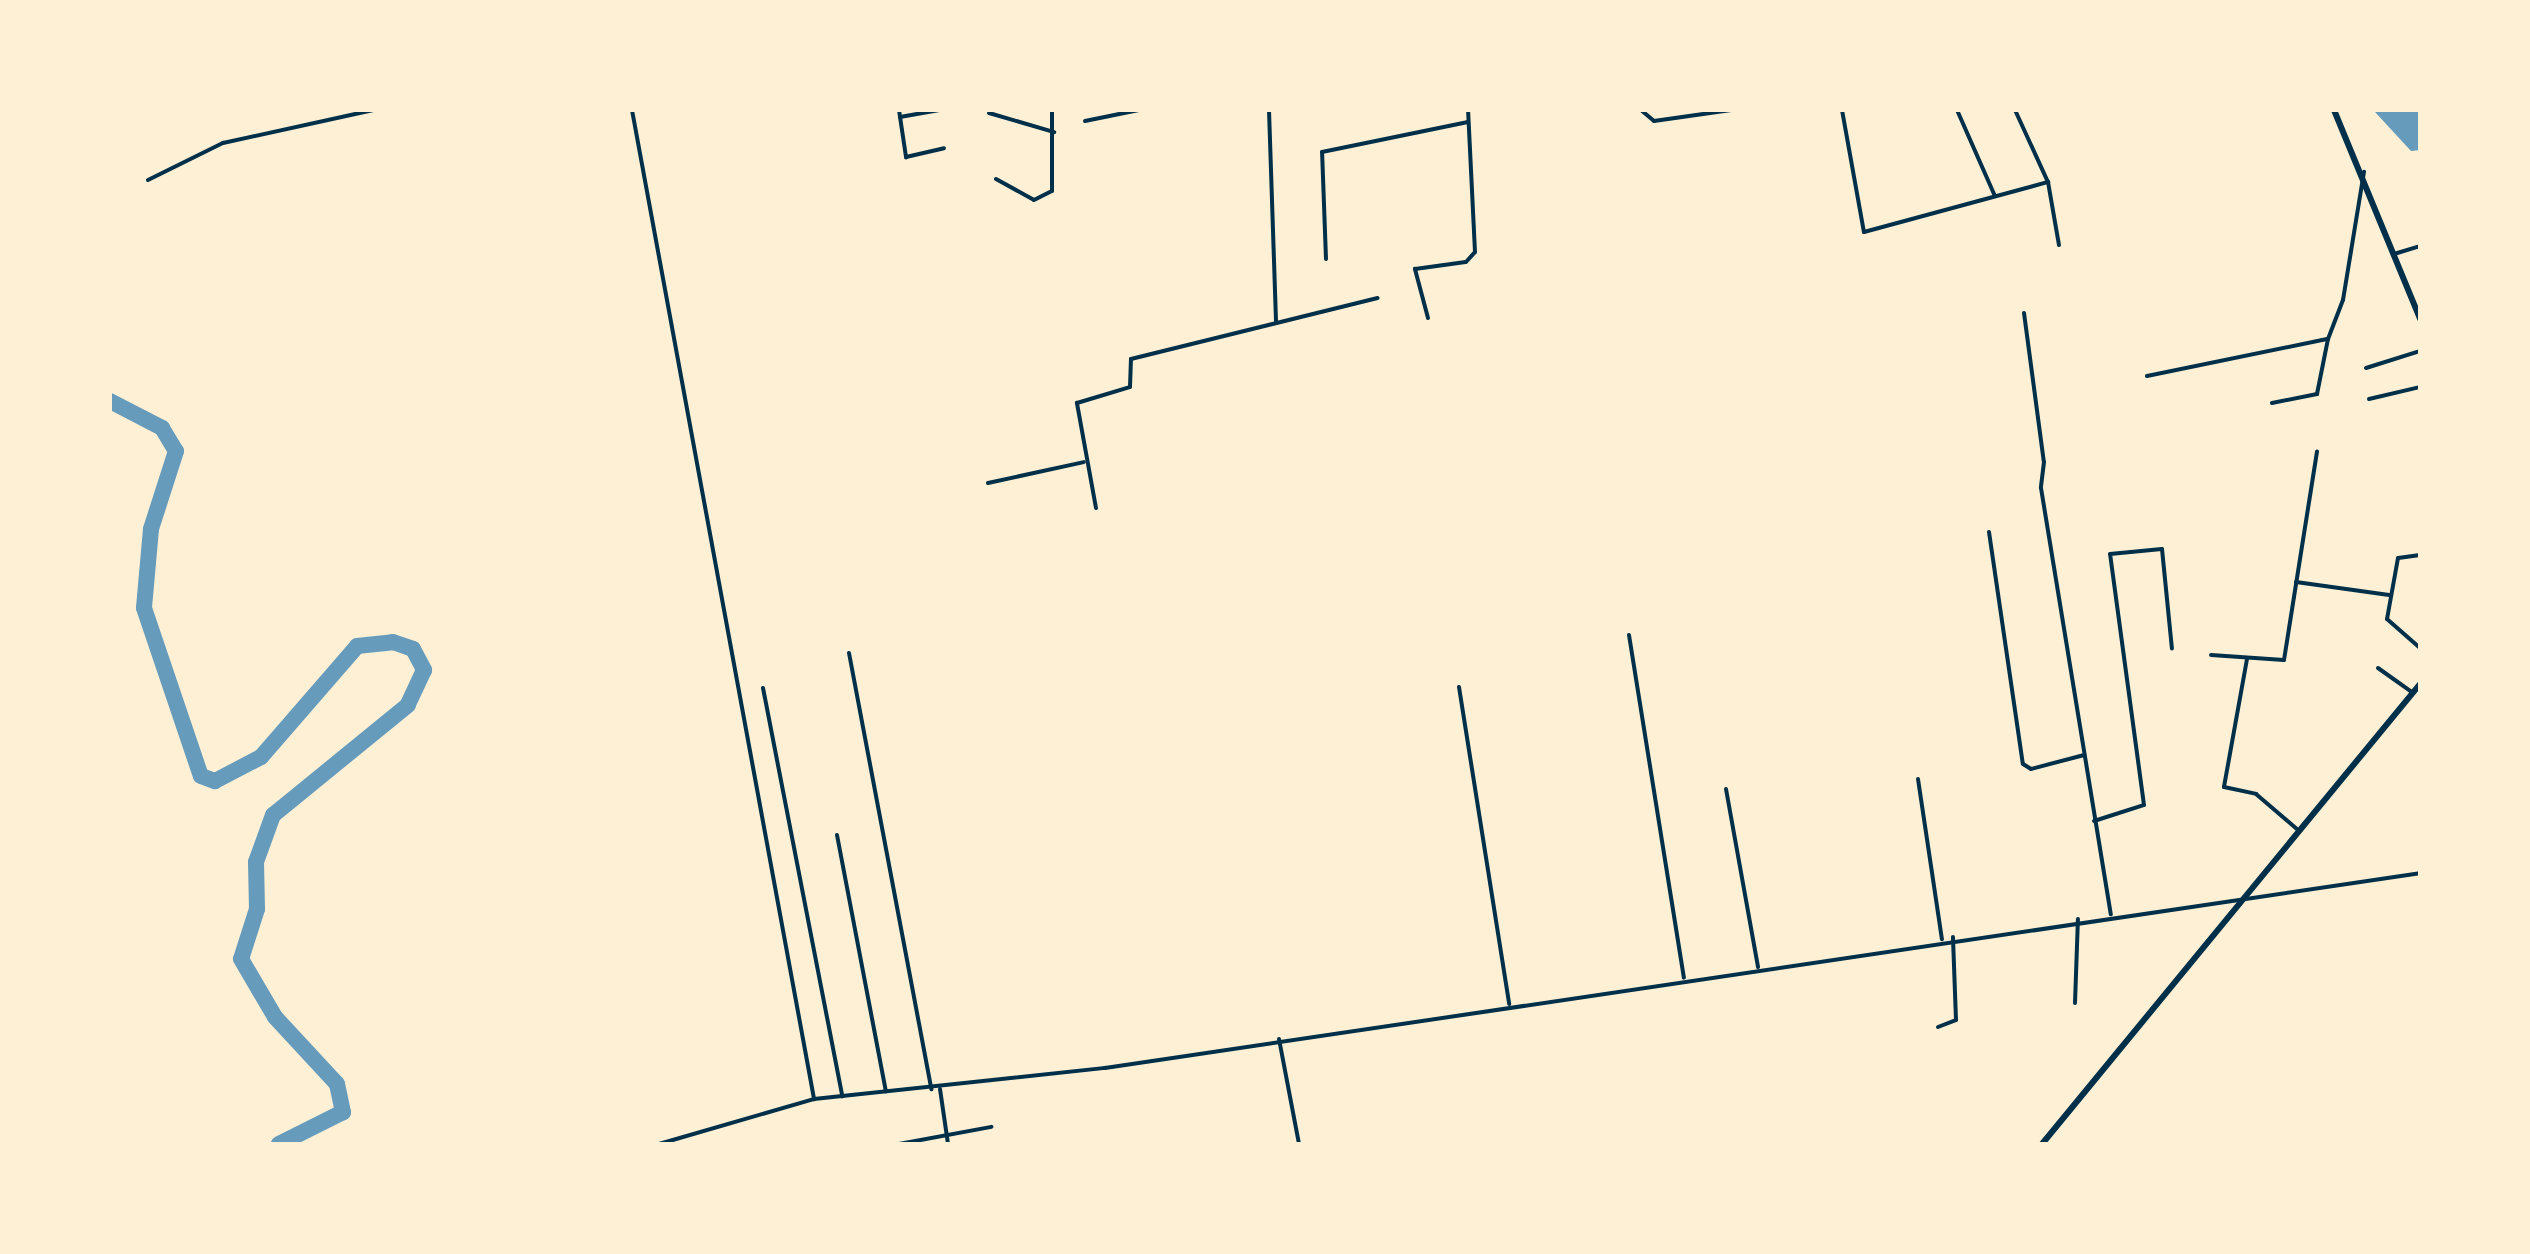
<!DOCTYPE html>
<style>
body{margin:0}
#map{position:relative;width:2530px;height:1254px;overflow:hidden;background:#fdf0d5;font-family:Cabin,sans-serif}
div>[style]{position:absolute}
.water>*{inset:0;background:#669bbc}
.river>*{height:16px;margin:-8px;padding:0 8px;transform-origin:8px;border-radius:8px;background:#669bbc}
.minor>*{height:4px;margin:-2px;padding:0 2px;transform-origin:2px;border-radius:2px;background:#003049}
.secondary>*{height:6px;margin:-3px;padding:0 3px;transform-origin:3px;border-radius:3px;background:#003049}
span{translate:-50% -50%;white-space:nowrap;text-align:center;line-height:1.15;-webkit-text-stroke:7px #fdf0d5;paint-order:stroke}
.frame{position:absolute;inset:0;border:112px solid #fdf0d5;pointer-events:none}
</style>
<div id="map">
<div class="water">
<div style="clip-path:polygon(2420px 110px,2420px 150px,2411px 151px,2375px 112px)"></div>
</div>
<div class="river">
<div style="left:110px;top:401px;width:59px;rotate:27.4deg"></div>
<div style="left:162px;top:428px;width:27px;rotate:59deg"></div>
<div style="left:176px;top:451px;width:82px;rotate:107.8deg"></div>
<div style="left:151px;top:529px;width:79px;rotate:95.1deg"></div>
<div style="left:144px;top:608px;width:177px;rotate:71.3deg"></div>
<div style="left:201px;top:776px;width:15px;rotate:20deg"></div>
<div style="left:215px;top:781px;width:52px;rotate:-27.6deg"></div>
<div style="left:261px;top:757px;width:147px;rotate:-49.1deg"></div>
<div style="left:357px;top:646px;width:36px;rotate:-6deg"></div>
<div style="left:393px;top:642px;width:21px;rotate:19deg"></div>
<div style="left:413px;top:649px;width:24px;rotate:62deg"></div>
<div style="left:424px;top:670px;width:38px;rotate:115deg"></div>
<div style="left:408px;top:705px;width:174px;rotate:140.8deg"></div>
<div style="left:273px;top:815px;width:50px;rotate:109.9deg"></div>
<div style="left:256px;top:862px;width:47px;rotate:88.8deg"></div>
<div style="left:257px;top:909px;width:52px;rotate:107.7deg"></div>
<div style="left:241px;top:959px;width:67px;rotate:59.6deg"></div>
<div style="left:275px;top:1017px;width:91px;rotate:47.2deg"></div>
<div style="left:337px;top:1084px;width:29px;rotate:78deg"></div>
<div style="left:343px;top:1112px;width:72px;rotate:153.4deg"></div>
</div>
<div class="minor">
<div style="left:632px;top:110px;width:1006px;rotate:79.57deg"></div>
<div style="left:814px;top:1099px;width:293px;rotate:-6.1deg"></div>
<div style="left:1105px;top:1068px;width:1329px;rotate:-8.43deg"></div>
<div style="left:899px;top:110px;width:48px;rotate:81.5deg"></div>
<div style="left:906px;top:157px;width:39px;rotate:-13deg"></div>
<div style="left:1269px;top:110px;width:212px;rotate:88.1deg"></div>
<div style="left:1641px;top:110px;width:17px;rotate:40deg"></div>
<div style="left:1654px;top:121px;width:78px;rotate:-8.1deg"></div>
<div style="left:1842px;top:110px;width:124px;rotate:79.8deg"></div>
<div style="left:1864px;top:232px;width:191px;rotate:-15.2deg"></div>
<div style="left:1957px;top:110px;width:94px;rotate:66.2deg"></div>
<div style="left:2015px;top:110px;width:79px;rotate:65.4deg"></div>
<div style="left:2048px;top:182px;width:64px;rotate:80.1deg"></div>
<div style="left:989px;top:113px;width:68px;rotate:16.3deg"></div>
<div style="left:900px;top:117px;width:40px;rotate:-10deg"></div>
<div style="left:1085px;top:121px;width:55px;rotate:-11.5deg"></div>
<div style="left:996px;top:179px;width:43px;rotate:28.9deg"></div>
<div style="left:1034px;top:200px;width:20px;rotate:-27deg"></div>
<div style="left:1052px;top:191px;width:81px;rotate:-90deg"></div>
<div style="left:148px;top:180px;width:84px;rotate:-26.3deg"></div>
<div style="left:223px;top:143px;width:154px;rotate:-12.4deg"></div>
<div style="left:2394px;top:254px;width:27px;rotate:-17deg"></div>
<div style="left:1326px;top:259px;width:107px;rotate:-92.1deg"></div>
<div style="left:1322px;top:152px;width:149px;rotate:-11.6deg"></div>
<div style="left:2024px;top:313px;width:150px;rotate:82.4deg"></div>
<div style="left:2044px;top:462px;width:26px;rotate:97deg"></div>
<div style="left:2041px;top:488px;width:432px;rotate:80.7deg"></div>
<div style="left:1428px;top:318px;width:51px;rotate:-104.9deg"></div>
<div style="left:1415px;top:269px;width:51px;rotate:-7.8deg"></div>
<div style="left:1466px;top:262px;width:13px;rotate:-48deg"></div>
<div style="left:1475px;top:252px;width:142px;rotate:-92.8deg"></div>
<div style="left:2366px;top:368px;width:57px;rotate:-17.5deg"></div>
<div style="left:2147px;top:376px;width:185px;rotate:-11.6deg"></div>
<div style="left:2328px;top:339px;width:42px;rotate:-69deg"></div>
<div style="left:2343px;top:300px;width:130px;rotate:-80.7deg"></div>
<div style="left:2369px;top:399px;width:52px;rotate:-13.2deg"></div>
<div style="left:2272px;top:403px;width:46px;rotate:-11.3deg"></div>
<div style="left:2317px;top:394px;width:56px;rotate:-78.7deg"></div>
<div style="left:988px;top:483px;width:98px;rotate:-12.3deg"></div>
<div style="left:1096px;top:508px;width:107px;rotate:-100.3deg"></div>
<div style="left:1077px;top:403px;width:55px;rotate:-16.8deg"></div>
<div style="left:1130px;top:387px;width:28px;rotate:-88deg"></div>
<div style="left:1131px;top:359px;width:254px;rotate:-13.9deg"></div>
<div style="left:1989px;top:532px;width:234px;rotate:81.7deg"></div>
<div style="left:2023px;top:764px;width:9px;rotate:32deg"></div>
<div style="left:2031px;top:769px;width:55px;rotate:-14.8deg"></div>
<div style="left:2420px;top:555px;width:22px;rotate:172deg"></div>
<div style="left:2398px;top:558px;width:62px;rotate:100.2deg"></div>
<div style="left:2387px;top:619px;width:44px;rotate:41.3deg"></div>
<div style="left:2296px;top:582px;width:94px;rotate:8deg"></div>
<div style="left:1629px;top:635px;width:347px;rotate:80.9deg"></div>
<div style="left:849px;top:653px;width:444px;rotate:79.3deg"></div>
<div style="left:2211px;top:655px;width:73px;rotate:3.9deg"></div>
<div style="left:2284px;top:660px;width:211px;rotate:-81deg"></div>
<div style="left:2247px;top:659px;width:130px;rotate:100.2deg"></div>
<div style="left:2224px;top:787px;width:33px;rotate:12deg"></div>
<div style="left:2256px;top:794px;width:55px;rotate:40.6deg"></div>
<div style="left:2378px;top:668px;width:43px;rotate:35.5deg"></div>
<div style="left:1459px;top:687px;width:321px;rotate:81deg"></div>
<div style="left:763px;top:688px;width:416px;rotate:79deg"></div>
<div style="left:1918px;top:779px;width:162px;rotate:81.5deg"></div>
<div style="left:1726px;top:789px;width:181px;rotate:79.8deg"></div>
<div style="left:2094px;top:821px;width:52px;rotate:-17.7deg"></div>
<div style="left:2144px;top:805px;width:253px;rotate:-97.7deg"></div>
<div style="left:2110px;top:554px;width:52px;rotate:-5.5deg"></div>
<div style="left:2162px;top:549px;width:100px;rotate:84.3deg"></div>
<div style="left:837px;top:835px;width:261px;rotate:79.2deg"></div>
<div style="left:2075px;top:1003px;width:84px;rotate:-88deg"></div>
<div style="left:1938px;top:1027px;width:19px;rotate:-21deg"></div>
<div style="left:1956px;top:1020px;width:83px;rotate:-92.1deg"></div>
<div style="left:1279px;top:1039px;width:107px;rotate:79.2deg"></div>
<div style="left:940px;top:1089px;width:56px;rotate:81.7deg"></div>
<div style="left:659px;top:1144px;width:161px;rotate:-16.2deg"></div>
<div style="left:899px;top:1144px;width:94px;rotate:-10.5deg"></div>
</div>
<div class="secondary">
<div style="left:2334px;top:110px;width:226px;rotate:67.6deg"></div>
<div style="left:2042px;top:1144px;width:595px;rotate:-50.59deg"></div>
</div>
<div class="frame"></div>
</div>
